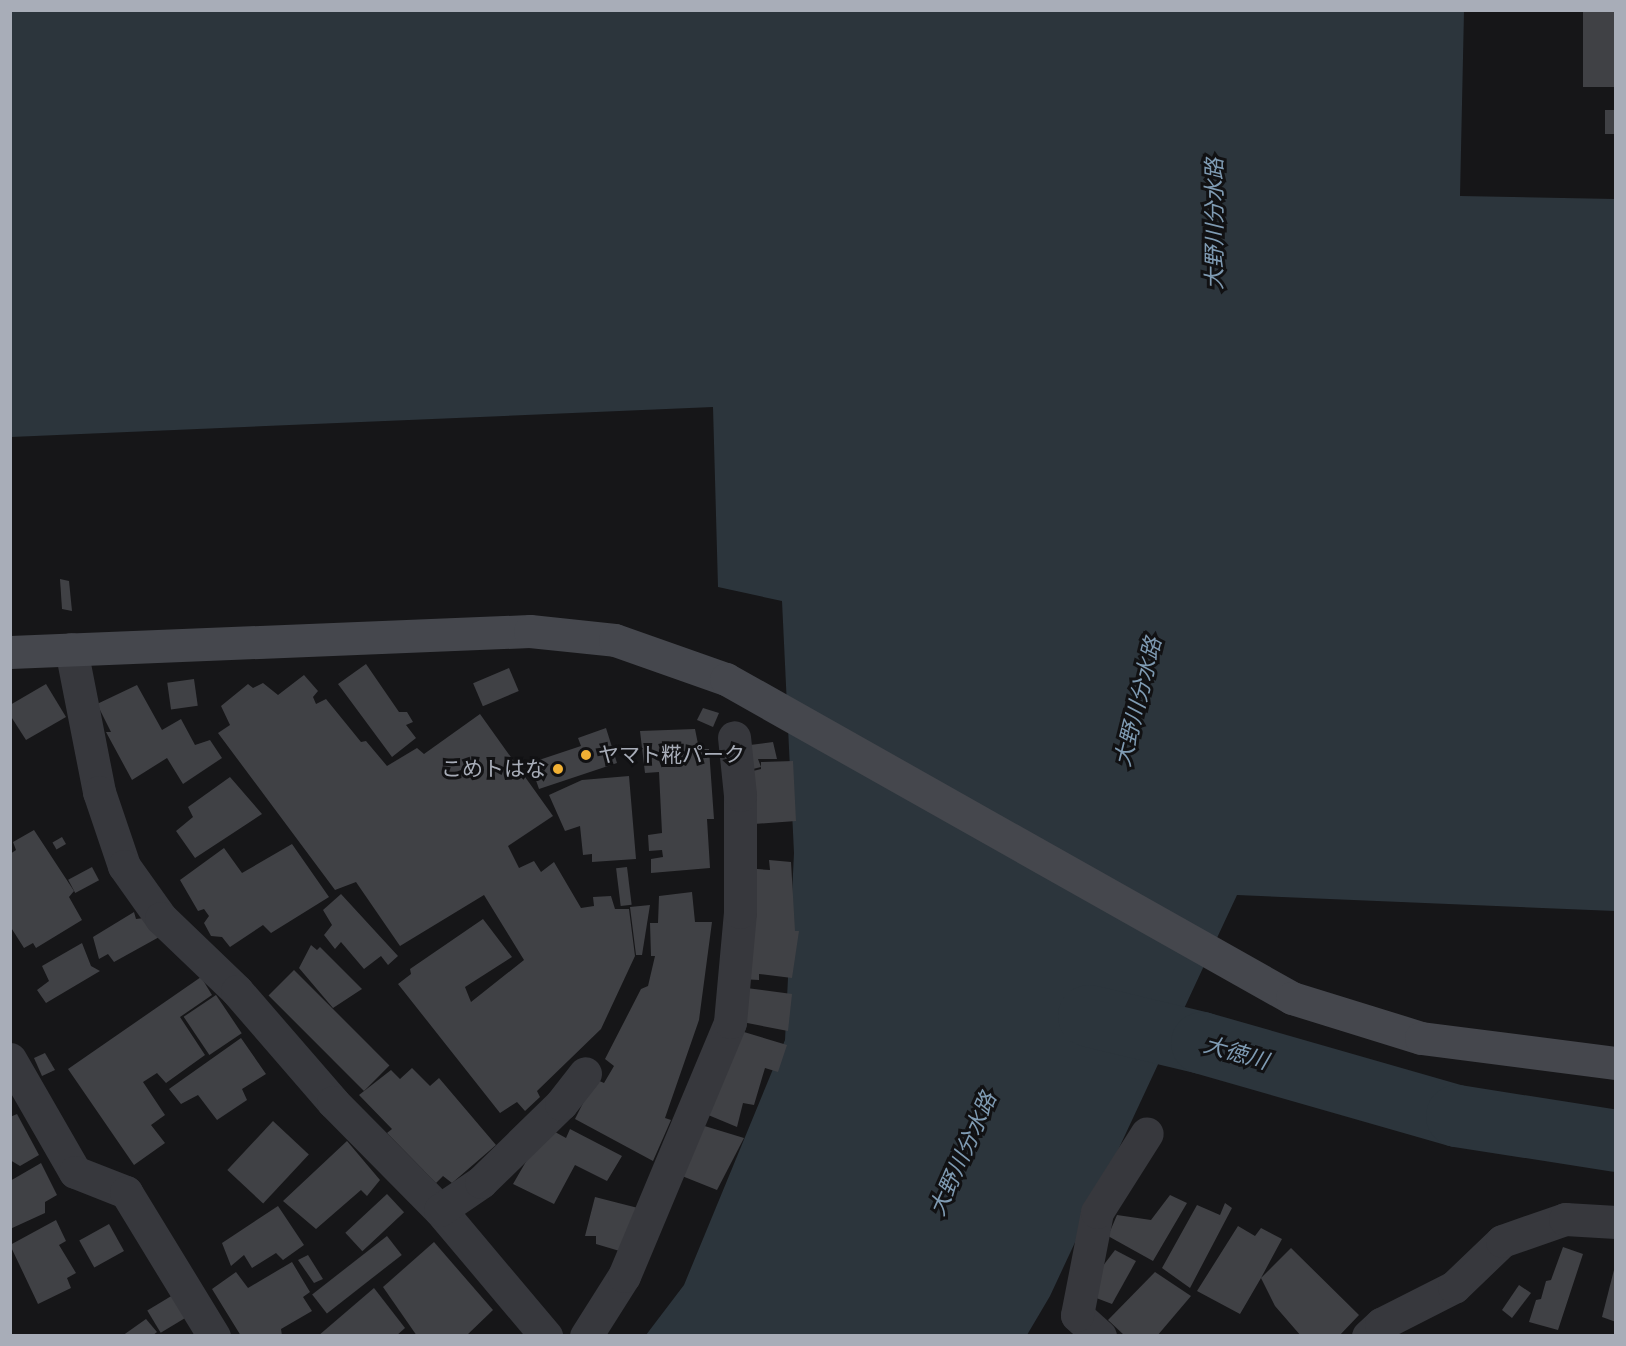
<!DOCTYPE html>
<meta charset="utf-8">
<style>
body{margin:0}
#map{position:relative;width:1626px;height:1346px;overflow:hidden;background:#161618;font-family:"Work Sans","Noto Sans JP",sans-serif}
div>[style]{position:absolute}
.water>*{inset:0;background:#2c353c}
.river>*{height:62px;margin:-31px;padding:0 31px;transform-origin:31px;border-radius:31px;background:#2c353c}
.building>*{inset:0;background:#404145;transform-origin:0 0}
.street>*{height:33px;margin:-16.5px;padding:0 16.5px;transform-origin:16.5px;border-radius:16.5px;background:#37383d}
.secondary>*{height:33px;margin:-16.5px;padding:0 16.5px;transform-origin:16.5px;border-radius:16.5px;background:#45474d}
.dots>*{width:16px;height:16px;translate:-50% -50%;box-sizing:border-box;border:3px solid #111113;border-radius:50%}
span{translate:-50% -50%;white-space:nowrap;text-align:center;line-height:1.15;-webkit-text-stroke:6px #111113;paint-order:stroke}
.poi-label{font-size:21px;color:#a8adb8}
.left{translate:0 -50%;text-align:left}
.right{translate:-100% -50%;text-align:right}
.water-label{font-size:22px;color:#7f9bb3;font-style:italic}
.frame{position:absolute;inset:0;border:12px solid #a8adb8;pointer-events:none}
</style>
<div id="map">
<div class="water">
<div style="clip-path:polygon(10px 11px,1464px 11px,1460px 196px,1615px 199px,1615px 911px,1237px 895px,1050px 1296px,1027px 1335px,646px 1335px,684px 1285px,785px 1040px,794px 853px,782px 601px,718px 587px,713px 407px,11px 437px)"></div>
</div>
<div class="river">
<div style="left:1089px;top:1016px;width:116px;rotate:13.4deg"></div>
<div style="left:1202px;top:1043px;width:265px;rotate:16deg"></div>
<div style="left:1457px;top:1116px;width:161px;rotate:8.9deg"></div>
</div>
<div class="building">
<div style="left:1583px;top:10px;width:33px;height:77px"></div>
<div style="left:1605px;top:110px;width:11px;height:24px"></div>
<div style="clip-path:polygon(60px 579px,69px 581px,72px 611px,62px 609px)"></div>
<div style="clip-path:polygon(366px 664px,399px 712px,407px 712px,413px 722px,406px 725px,416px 738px,392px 757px,338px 684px)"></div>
<div style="left:509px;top:668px;width:25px;height:39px;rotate:67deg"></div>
<div style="clip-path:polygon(304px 675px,318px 691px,313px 697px,316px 704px,326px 699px,361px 742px,366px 741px,387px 766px,417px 748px,424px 754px,480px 714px,553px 816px,508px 846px,519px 868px,534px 861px,541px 872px,554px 862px,581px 908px,594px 906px,593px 897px,611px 896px,615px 909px,629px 909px,635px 956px,601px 1029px,537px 1091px,540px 1097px,525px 1111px,517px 1102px,500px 1113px,398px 984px,411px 974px,410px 969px,483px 919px,512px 957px,465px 987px,471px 1002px,524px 960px,484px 895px,400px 946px,356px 882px,335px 890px,218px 733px,230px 725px,221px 706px,248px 684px,253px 688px,263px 683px,278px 695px)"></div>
<div style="left:194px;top:679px;width:27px;height:27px;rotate:82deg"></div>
<div style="clip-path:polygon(46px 684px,66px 717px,26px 740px,10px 715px,10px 705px)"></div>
<div style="clip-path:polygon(137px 685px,162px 730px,181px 719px,195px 745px,210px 740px,222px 758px,183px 784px,167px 758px,132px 780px,106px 732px,111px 732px,97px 704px)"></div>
<div style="clip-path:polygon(703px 708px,719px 713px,713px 727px,697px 720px)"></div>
<div style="clip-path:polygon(606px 728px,617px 763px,539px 789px,530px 763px,581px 746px,578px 738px)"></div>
<div style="clip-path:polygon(695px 729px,699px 749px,709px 749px,714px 819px,707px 819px,710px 868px,651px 873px,651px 859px,663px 857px,662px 850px,649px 851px,648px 835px,662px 833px,659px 772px,645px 773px,640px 731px)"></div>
<div style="clip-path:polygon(773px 742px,777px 759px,758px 759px,761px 767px,753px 769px,750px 745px)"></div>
<div style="clip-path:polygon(793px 761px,796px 821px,754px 824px,753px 771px,761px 769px,761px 762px)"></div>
<div style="clip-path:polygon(629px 776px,636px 859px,592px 862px,592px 854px,583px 855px,580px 826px,565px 831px,549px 795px,582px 780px)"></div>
<div style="clip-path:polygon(230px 777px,262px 814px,195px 858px,176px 831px,193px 817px,188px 807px)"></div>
<div style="clip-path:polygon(34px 830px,74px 891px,69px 897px,82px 920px,36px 948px,33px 943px,24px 948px,10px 926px,10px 854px,16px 850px,13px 842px)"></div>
<div style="left:62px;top:837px;width:8px;height:11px;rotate:60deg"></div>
<div style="clip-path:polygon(292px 844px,329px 897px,271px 933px,263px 925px,230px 947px,222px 937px,211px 936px,204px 923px,209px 916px,204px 909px,198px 911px,180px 880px,224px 848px,242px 873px)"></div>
<div style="clip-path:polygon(769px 860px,791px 862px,795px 931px,799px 931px,792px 978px,759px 974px,759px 980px,740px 979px,744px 868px,770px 870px)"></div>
<div style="left:92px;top:867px;width:15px;height:27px;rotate:62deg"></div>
<div style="left:627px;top:867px;width:38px;height:11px;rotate:83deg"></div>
<div style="clip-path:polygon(692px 892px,695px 922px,712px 922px,699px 1020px,665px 1118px,671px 1120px,653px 1161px,575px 1119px,595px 1079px,604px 1083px,614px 1066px,605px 1059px,641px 989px,648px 986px,655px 956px,651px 956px,650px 923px,658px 923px,659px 896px)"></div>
<div style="clip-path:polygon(341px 894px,398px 956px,388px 965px,381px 956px,364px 969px,341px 942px,335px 949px,324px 935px,332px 925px,323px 910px)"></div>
<div style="clip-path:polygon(650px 905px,642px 955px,636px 955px,630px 907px)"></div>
<div style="clip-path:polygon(134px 912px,136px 919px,144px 918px,161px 936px,114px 962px,108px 954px,99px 959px,93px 937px)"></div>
<div style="clip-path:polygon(82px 943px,91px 966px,100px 971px,46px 1003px,37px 990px,49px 981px,42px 966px)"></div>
<div style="clip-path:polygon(311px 945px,317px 950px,320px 947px,362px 989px,333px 1008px,299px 968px)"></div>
<div style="left:294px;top:970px;width:135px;height:36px;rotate:45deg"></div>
<div style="clip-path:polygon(201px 977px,212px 995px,180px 1017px,205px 1055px,166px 1083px,157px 1073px,143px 1082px,165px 1115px,151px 1125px,165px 1143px,134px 1165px,68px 1069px)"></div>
<div style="clip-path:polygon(739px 987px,792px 994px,788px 1031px,737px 1021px)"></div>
<div style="left:216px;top:995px;width:46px;height:39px;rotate:56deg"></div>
<div style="clip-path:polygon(724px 1026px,787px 1045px,778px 1072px,765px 1068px,754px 1105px,743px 1103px,737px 1127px,701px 1112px)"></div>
<div style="clip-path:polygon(241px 1038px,266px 1074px,242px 1089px,247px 1100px,217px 1120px,198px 1095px,181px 1104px,169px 1089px)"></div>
<div style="clip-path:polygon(45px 1053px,55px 1070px,42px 1076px,34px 1058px)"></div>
<div style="clip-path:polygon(412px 1068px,430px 1086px,439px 1078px,496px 1145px,452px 1183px,443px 1176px,436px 1183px,387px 1133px,392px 1129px,359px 1095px,391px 1070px,400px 1079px)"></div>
<div style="clip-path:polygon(17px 1114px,39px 1155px,20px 1166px,10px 1160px,10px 1117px)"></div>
<div style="left:273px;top:1121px;width:49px;height:67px;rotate:43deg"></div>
<div style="clip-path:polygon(698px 1124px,744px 1138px,717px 1190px,677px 1174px)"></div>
<div style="clip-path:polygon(546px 1127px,566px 1138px,570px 1129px,622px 1156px,607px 1181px,575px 1165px,554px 1204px,513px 1184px)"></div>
<div style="clip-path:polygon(347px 1141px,380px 1180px,367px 1196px,361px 1190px,316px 1229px,283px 1201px)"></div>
<div style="clip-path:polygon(41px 1163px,57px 1195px,45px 1202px,45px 1213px,10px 1229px,10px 1181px)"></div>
<div style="left:387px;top:1194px;width:25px;height:57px;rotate:47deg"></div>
<div style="clip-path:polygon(1170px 1195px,1187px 1203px,1153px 1261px,1108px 1236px,1117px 1215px,1151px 1220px)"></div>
<div style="clip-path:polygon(595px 1197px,638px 1208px,623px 1252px,596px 1244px,596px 1236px,585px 1236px)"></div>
<div style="clip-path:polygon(1225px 1203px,1232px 1208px,1190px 1288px,1162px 1268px,1197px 1205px,1220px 1215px)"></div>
<div style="clip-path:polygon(278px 1206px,304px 1245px,283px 1260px,276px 1253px,252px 1268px,244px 1255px,231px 1266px,222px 1243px)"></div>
<div style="clip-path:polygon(56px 1220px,66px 1241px,59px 1245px,76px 1273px,67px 1278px,71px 1288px,38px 1304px,10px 1245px)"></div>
<div style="left:109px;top:1224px;width:31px;height:34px;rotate:61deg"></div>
<div style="clip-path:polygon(1238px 1226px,1255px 1236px,1261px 1228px,1282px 1239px,1261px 1278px,1291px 1248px,1359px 1315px,1339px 1336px,1301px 1336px,1275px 1306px,1261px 1278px,1240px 1314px,1197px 1291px)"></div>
<div style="left:387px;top:1236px;width:24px;height:95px;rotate:52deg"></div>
<div style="clip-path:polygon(434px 1242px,493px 1310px,466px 1336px,417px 1336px,383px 1287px)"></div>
<div style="clip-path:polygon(1563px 1247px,1583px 1254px,1558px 1330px,1529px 1322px,1536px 1300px,1541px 1299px,1546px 1281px,1551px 1280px)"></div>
<div style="clip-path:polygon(1115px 1250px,1136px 1261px,1112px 1304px,1091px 1296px,1096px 1275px)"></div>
<div style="clip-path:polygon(308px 1255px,323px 1279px,314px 1283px,298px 1260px)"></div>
<div style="clip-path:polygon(292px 1262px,310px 1292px,303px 1297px,312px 1311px,281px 1329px,282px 1336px,241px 1336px,212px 1289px,236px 1272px,248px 1288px)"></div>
<div style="clip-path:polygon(1615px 1266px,1616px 1267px,1616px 1322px,1602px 1317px)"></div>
<div style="clip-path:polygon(1155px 1272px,1191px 1296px,1157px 1336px,1125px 1336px,1108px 1320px)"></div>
<div style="clip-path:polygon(1519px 1285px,1531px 1293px,1512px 1318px,1502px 1310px)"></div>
<div style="clip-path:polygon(374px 1288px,405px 1328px,396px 1336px,318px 1336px)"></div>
<div style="left:173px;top:1295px;width:26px;height:30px;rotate:59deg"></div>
<div style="clip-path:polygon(146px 1319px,157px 1332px,152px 1336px,122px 1336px)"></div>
</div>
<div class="street">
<div style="left:71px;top:649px;width:146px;rotate:78.9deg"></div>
<div style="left:99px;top:792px;width:78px;rotate:71.3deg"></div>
<div style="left:124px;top:866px;width:64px;rotate:54.6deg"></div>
<div style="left:161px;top:918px;width:105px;rotate:43.8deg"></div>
<div style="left:237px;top:991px;width:147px;rotate:49.1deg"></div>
<div style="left:333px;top:1102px;width:152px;rotate:45.3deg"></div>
<div style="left:440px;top:1210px;width:165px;rotate:49.9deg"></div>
<div style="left:10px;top:1059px;width:130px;rotate:60.1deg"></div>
<div style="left:75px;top:1172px;width:55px;rotate:21.4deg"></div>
<div style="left:126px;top:1192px;width:169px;rotate:58.6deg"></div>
<div style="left:440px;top:1210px;width:50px;rotate:-34.3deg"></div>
<div style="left:481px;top:1182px;width:112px;rotate:-44.3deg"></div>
<div style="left:561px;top:1104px;width:39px;rotate:-52deg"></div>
<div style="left:586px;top:1336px;width:71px;rotate:-57.7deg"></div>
<div style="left:624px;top:1276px;width:275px;rotate:-67.3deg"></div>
<div style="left:730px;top:1022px;width:110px;rotate:-84.8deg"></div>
<div style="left:740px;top:912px;width:117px;rotate:-90deg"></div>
<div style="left:740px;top:795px;width:58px;rotate:-95.9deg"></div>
<div style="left:1100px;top:1336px;width:31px;rotate:-138deg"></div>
<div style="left:1077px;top:1315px;width:105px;rotate:-79deg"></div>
<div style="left:1097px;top:1212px;width:93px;rotate:-57.7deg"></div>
<div style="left:1368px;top:1336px;width:18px;rotate:-43deg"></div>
<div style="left:1381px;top:1324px;width:82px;rotate:-26.9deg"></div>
<div style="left:1454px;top:1287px;width:66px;rotate:-43.8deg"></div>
<div style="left:1502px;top:1241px;width:67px;rotate:-19.2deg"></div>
<div style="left:1565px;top:1219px;width:51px;rotate:3.4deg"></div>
</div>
<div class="secondary">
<div style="left:10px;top:652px;width:520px;rotate:-2.31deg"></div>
<div style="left:530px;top:631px;width:85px;rotate:6deg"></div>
<div style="left:615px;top:640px;width:118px;rotate:19.4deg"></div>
<div style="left:726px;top:679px;width:650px;rotate:29.41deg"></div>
<div style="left:1292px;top:998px;width:135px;rotate:17.2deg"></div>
<div style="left:1421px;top:1038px;width:197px;rotate:7.3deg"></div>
</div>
<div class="dots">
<div style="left:586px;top:755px;background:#f2b134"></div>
<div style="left:558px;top:769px;background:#f2b134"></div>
</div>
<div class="poi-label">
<span class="left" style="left:598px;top:755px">ヤマト糀パーク</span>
<span class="right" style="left:546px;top:769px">こめトはな</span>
</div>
<div class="water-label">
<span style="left:1215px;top:224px;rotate:-90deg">大野川分水路</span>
<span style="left:1138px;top:702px;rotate:-76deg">大野川分水路</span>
<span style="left:1236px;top:1053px;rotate:16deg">大徳川</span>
<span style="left:963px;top:1154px;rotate:-66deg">大野川分水路</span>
</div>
<div class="frame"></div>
</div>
